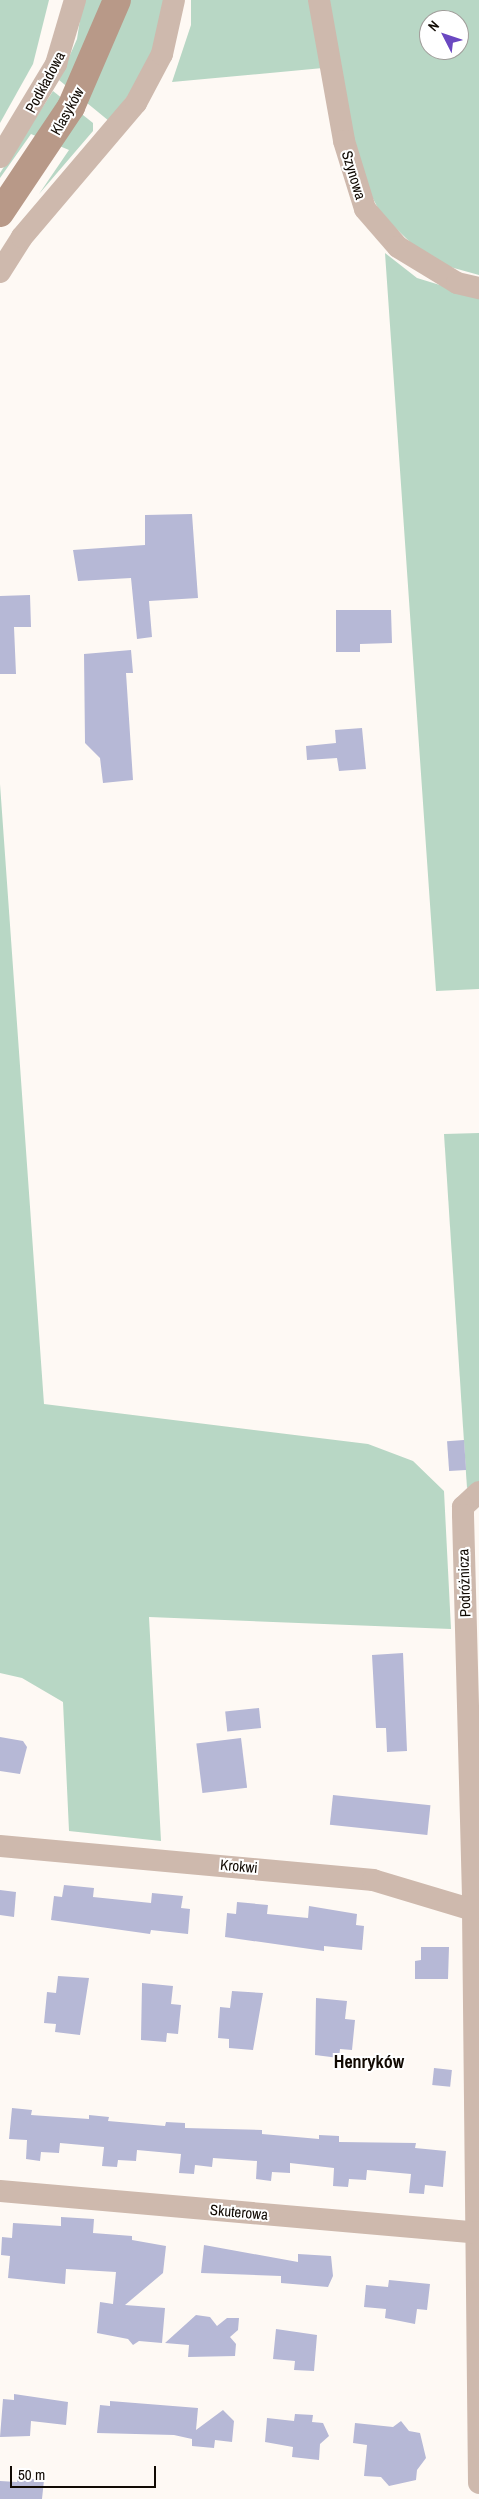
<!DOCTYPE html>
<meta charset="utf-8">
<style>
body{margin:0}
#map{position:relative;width:479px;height:2499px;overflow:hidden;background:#fef9f4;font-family:"Archivo Narrow",sans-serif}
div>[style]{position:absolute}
.green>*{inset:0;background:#b8d7c5}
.building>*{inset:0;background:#b6b8d6;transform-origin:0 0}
.street>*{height:22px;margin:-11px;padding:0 11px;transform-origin:11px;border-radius:11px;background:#ceb9ad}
.secondary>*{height:28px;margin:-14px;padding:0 14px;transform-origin:14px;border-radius:14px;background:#b89988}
span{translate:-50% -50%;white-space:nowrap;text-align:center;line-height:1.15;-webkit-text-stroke:4px #fff;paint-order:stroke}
.street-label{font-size:15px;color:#110a03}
.quarter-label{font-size:18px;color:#110a03;font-weight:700}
.north{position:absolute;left:419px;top:10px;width:50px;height:50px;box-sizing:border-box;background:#fff;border:1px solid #a09d9a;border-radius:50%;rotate:311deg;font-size:14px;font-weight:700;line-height:20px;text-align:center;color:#110a03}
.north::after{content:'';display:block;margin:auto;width:18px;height:22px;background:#6a48c1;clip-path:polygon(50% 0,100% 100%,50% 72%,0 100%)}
.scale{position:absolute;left:10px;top:2466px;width:146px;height:22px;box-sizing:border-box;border:2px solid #110a03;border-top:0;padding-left:6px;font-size:15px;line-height:18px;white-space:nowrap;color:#110a03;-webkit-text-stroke:4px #fff;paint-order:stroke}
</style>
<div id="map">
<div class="green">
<div style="clip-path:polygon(0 0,49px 0,33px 64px,0 123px)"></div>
<div style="clip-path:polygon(83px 0,164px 0,154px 47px,138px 82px,109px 121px,59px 80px,77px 39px)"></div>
<div style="clip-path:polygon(191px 0,310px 0,323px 68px,172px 82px,191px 25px)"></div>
<div style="clip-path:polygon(evenodd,327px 0,479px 0,479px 275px,443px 265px,410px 242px,381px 214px,369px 191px,354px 142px,327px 0,429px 20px,459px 20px,459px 50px,429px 50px,429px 20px)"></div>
<div style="clip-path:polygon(53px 91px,93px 123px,93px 131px,39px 194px,69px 150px,31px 134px,0 178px,0 173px)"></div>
<div style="clip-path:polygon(385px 253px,417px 278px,479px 297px,479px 989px,436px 991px)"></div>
<div style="clip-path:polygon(0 784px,44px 1404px,368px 1444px,413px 1461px,444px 1491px,451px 1629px,149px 1617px,161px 1841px,69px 1831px,63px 1702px,22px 1678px,0 1673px)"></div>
<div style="clip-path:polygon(479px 1133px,479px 1482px,467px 1488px,444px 1134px)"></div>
</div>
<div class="building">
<div style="clip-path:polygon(192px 514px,198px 598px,149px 601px,152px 637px,137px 639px,131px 578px,78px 581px,73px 550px,145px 545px,145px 515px)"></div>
<div style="clip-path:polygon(30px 595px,31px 627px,14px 627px,16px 674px,0 674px,0 596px)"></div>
<div style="clip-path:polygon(336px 610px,391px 610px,392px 643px,360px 644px,360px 652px,336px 652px)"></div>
<div style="clip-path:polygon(131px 650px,133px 673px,126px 673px,133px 780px,103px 783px,100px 758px,85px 743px,84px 654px)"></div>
<div style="clip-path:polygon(362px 728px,366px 769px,339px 771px,337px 758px,307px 760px,306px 746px,336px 743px,335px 730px)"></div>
<div style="left:464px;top:1440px;width:30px;height:17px;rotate:86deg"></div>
<div style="clip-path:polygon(403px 1653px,407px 1751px,387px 1752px,386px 1728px,376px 1728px,372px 1655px)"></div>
<div style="left:259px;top:1708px;width:20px;height:34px;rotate:84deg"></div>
<div style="clip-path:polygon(0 1737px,23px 1741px,27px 1747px,20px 1774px,0 1771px)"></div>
<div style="left:241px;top:1738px;width:50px;height:45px;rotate:83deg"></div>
<div style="left:333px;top:1795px;width:98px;height:30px;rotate:6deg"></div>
<div style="clip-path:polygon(64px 1885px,94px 1888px,93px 1897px,151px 1903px,152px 1893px,183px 1896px,181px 1908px,190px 1909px,188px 1934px,151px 1930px,150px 1934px,51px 1920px,54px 1896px,62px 1897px)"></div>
<div style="clip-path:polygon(0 1890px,16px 1892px,14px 1917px,0 1915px)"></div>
<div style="clip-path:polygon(237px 1902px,268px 1905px,267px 1914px,308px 1918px,309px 1906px,357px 1914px,356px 1925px,364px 1926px,362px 1950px,324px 1946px,324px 1951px,225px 1937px,227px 1913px,236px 1914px)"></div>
<div style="clip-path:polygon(421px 1947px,449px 1947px,448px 1979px,415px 1979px,415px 1961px,421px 1960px)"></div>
<div style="clip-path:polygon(58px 1976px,89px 1978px,80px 2035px,55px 2032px,56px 2024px,44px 2023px,47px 1992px,56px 1993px)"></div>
<div style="clip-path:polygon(142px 1983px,173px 1986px,171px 2004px,181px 2005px,178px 2034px,167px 2033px,166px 2042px,141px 2040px)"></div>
<div style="clip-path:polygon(232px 1991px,263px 1993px,253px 2050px,229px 2048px,229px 2039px,218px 2038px,220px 2007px,230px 2008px)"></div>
<div style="clip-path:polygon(316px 1998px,347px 2001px,345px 2019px,355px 2020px,352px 2050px,340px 2049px,339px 2058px,315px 2055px)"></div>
<div style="left:434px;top:2068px;width:18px;height:17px;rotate:6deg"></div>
<div style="clip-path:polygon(12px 2108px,32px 2110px,31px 2115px,89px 2119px,89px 2115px,109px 2117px,108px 2121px,165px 2126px,166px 2122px,185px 2123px,185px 2128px,262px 2130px,262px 2134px,319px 2139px,319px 2135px,339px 2136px,339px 2142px,416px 2143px,415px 2148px,446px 2151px,443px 2187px,425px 2185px,424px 2194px,409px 2193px,411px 2174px,367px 2170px,366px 2180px,349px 2179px,348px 2187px,333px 2186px,334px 2168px,290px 2163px,290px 2173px,272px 2172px,271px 2181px,256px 2179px,257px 2161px,213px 2158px,212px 2167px,195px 2165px,194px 2174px,179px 2173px,181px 2154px,137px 2150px,136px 2161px,118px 2160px,117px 2167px,102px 2166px,104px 2147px,60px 2143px,59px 2153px,41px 2152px,40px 2161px,26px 2159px,27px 2140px,9px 2139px)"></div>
<div style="clip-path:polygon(61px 2217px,94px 2219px,93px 2233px,132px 2236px,132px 2240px,166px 2246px,163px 2273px,125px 2305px,165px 2308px,162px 2343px,139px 2341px,133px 2345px,128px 2339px,97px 2333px,100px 2302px,113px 2304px,116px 2272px,66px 2269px,65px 2284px,8px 2278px,10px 2256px,1px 2255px,2px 2237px,12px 2238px,13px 2223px,61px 2226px)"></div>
<div style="clip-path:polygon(204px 2245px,298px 2262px,298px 2254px,331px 2256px,333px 2276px,328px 2287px,281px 2283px,281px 2276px,201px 2273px)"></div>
<div style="clip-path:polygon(389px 2280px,430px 2284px,427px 2310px,417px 2309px,415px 2324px,385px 2318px,386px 2309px,364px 2307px,366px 2285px,388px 2287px)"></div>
<div style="clip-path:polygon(196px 2315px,210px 2317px,217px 2326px,227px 2318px,239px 2318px,238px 2330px,230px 2337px,236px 2344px,235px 2356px,188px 2357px,189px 2345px,165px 2343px)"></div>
<div style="clip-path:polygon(276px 2329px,317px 2335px,314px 2371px,294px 2370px,295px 2361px,273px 2359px)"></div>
<div style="clip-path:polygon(14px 2394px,68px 2402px,66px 2425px,31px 2421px,30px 2436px,0 2437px,3px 2399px,14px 2400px)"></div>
<div style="clip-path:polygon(110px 2401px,198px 2408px,196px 2430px,223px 2410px,234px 2421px,232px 2442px,215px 2440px,214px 2448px,192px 2446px,192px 2439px,174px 2435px,97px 2433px,100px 2405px,110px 2406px)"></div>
<div style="clip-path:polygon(295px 2414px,313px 2415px,312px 2422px,323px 2423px,329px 2436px,320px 2444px,319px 2460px,292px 2457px,293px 2447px,265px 2442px,267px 2418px,294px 2421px)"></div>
<div style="clip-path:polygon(401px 2421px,409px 2431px,420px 2433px,426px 2458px,417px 2470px,416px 2480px,389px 2486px,381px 2477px,364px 2476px,367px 2445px,353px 2443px,355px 2423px,393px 2427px)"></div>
<div style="clip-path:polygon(18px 2478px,44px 2480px,42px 2499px,0 2499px,0 2481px,17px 2482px)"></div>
</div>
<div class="street">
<div style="left:319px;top:0;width:143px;rotate:79.9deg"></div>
<div style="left:344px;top:141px;width:71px;rotate:72.8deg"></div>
<div style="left:365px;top:209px;width:50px;rotate:49deg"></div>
<div style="left:398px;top:247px;width:69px;rotate:31.4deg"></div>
<div style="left:457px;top:283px;width:23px;rotate:13deg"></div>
<div style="left:0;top:157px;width:109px;rotate:-58.9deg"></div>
<div style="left:56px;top:64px;width:67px;rotate:-73.5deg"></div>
<div style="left:0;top:272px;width:41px;rotate:-57.8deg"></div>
<div style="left:22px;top:237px;width:176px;rotate:-49.6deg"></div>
<div style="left:136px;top:103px;width:55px;rotate:-62deg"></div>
<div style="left:162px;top:54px;width:55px;rotate:-77.5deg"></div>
<div style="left:479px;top:1492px;width:22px;rotate:137deg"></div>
<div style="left:463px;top:1507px;width:8px;rotate:90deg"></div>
<div style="left:463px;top:1515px;width:395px;rotate:88.5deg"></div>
<div style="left:473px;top:1910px;width:573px;rotate:89.4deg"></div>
<div style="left:0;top:1846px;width:375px;rotate:5.2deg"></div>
<div style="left:373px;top:1880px;width:104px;rotate:16.7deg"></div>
<div style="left:0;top:2191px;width:480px;rotate:5deg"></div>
</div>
<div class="secondary">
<div style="left:0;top:213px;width:128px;rotate:-56.2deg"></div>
<div style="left:71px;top:107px;width:116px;rotate:-66.7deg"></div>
</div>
<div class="street-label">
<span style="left:45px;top:82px;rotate:-62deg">Podkładowa</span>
<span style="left:67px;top:111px;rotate:-61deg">Klasyków</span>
<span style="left:354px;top:175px;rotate:73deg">Szynowa</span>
<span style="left:464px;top:1583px;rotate:-92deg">Podróżnicza</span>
<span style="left:239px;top:1866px;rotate:5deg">Krokwi</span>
<span style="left:239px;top:2212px;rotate:5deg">Skuterowa</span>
</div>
<div class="quarter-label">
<span style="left:369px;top:2062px">Henryków</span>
</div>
<div class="north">N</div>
<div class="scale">50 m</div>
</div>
